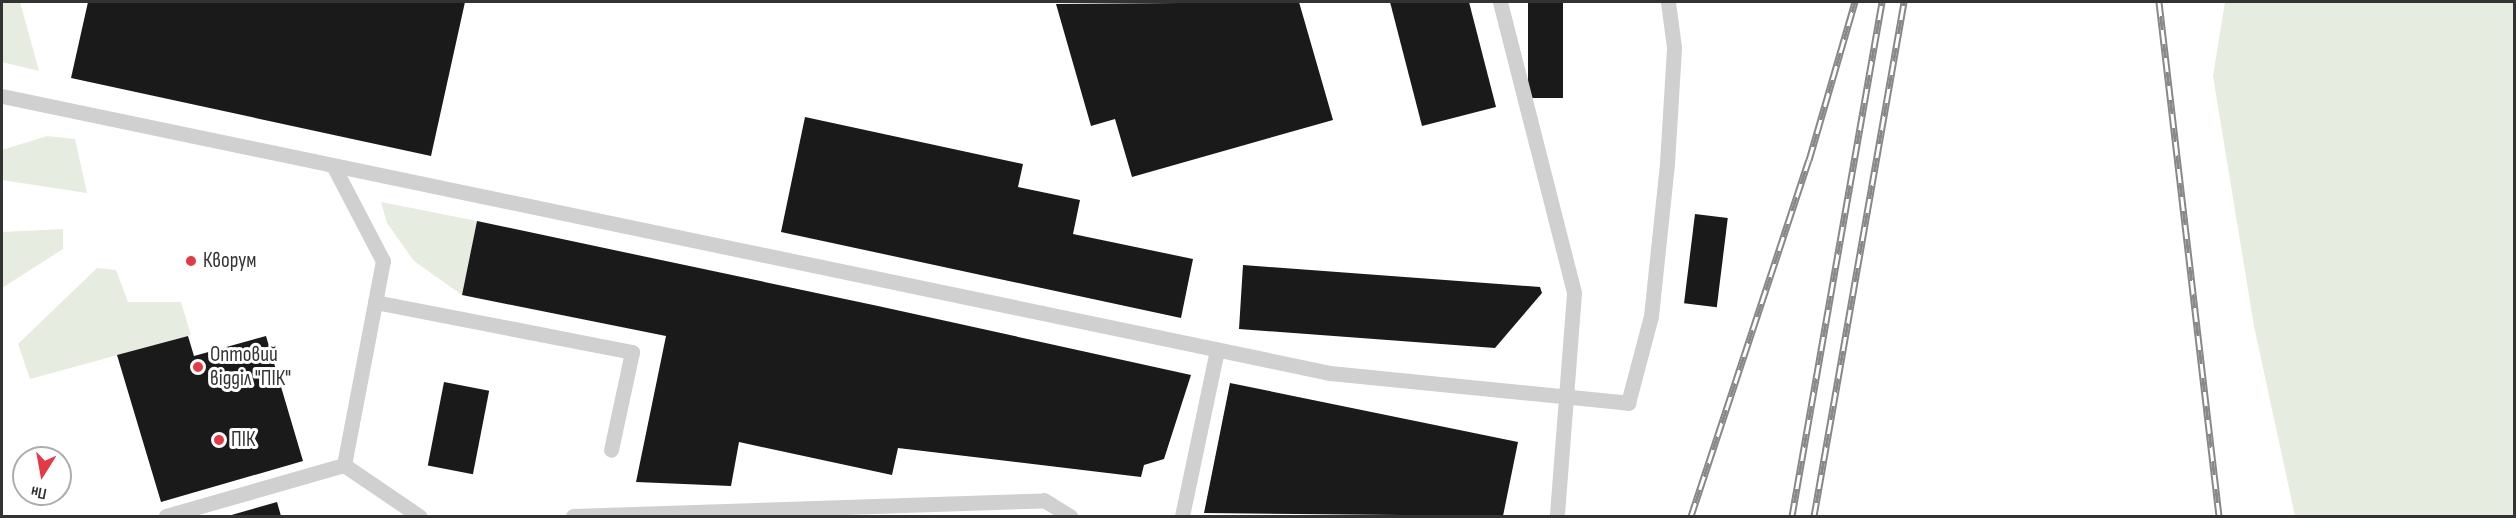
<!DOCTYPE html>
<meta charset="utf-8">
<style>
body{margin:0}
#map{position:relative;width:2516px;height:518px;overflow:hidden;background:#fff;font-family:"Sofia Sans Condensed",sans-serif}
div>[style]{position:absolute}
.green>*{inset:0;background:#e6ecdf}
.building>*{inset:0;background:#1a1a1a;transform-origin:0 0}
.lane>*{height:15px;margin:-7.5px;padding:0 7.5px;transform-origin:7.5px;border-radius:7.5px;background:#d0d0d0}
.rail>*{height:7px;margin-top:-3.5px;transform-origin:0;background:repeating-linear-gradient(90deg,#fff 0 14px,#888 0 28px);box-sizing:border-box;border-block:2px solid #888}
.dots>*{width:16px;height:16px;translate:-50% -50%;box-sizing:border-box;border:3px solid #fff;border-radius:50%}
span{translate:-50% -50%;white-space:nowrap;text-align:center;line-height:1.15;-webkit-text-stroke:6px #fff;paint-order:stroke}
.poi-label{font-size:21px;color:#333}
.left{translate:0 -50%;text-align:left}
.frame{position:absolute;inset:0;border:3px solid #333;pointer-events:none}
.north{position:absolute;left:12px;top:446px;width:60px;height:60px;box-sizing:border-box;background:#fff;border:2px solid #adadad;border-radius:50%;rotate:191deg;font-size:16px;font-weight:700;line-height:24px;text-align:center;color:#333}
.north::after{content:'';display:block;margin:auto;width:21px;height:27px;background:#e63946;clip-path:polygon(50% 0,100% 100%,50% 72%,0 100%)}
</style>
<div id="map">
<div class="green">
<div style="clip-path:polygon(2px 2px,20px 2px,39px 71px,2px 62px)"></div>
<div style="clip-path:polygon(2225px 2px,2514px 2px,2514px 516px,2295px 516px,2254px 326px,2213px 76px)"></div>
<div style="clip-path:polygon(47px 136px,75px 139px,87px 193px,2px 180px,2px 150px)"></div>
<div style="clip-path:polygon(381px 202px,477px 221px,462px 295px,414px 261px,387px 223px)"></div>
<div style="clip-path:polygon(63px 229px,63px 249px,2px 288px,2px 232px)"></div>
<div style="clip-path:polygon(97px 268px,116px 270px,128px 302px,181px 302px,191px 335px,30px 379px,18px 344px)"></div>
</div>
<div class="building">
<div style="clip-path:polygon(88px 2px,465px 2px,431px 156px,71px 78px)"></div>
<div style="clip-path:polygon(1299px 2px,1333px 120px,1132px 177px,1115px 119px,1091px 126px,1056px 4px)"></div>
<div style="clip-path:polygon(1390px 2px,1469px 2px,1496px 107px,1422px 126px)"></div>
<div style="left:1528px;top:2px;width:35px;height:96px"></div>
<div style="clip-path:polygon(805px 117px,1023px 164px,1018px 187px,1080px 200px,1073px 234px,1193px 259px,1181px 318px,781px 232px)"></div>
<div style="left:1695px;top:214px;width:33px;height:90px;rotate:7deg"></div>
<div style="clip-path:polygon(477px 221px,878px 306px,1191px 375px,1164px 459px,1144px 465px,1141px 477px,898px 448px,892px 475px,739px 442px,731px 486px,636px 482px,666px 336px,462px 295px)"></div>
<div style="clip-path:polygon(1243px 265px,1540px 287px,1542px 293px,1495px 348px,1239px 329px)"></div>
<div style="clip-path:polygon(188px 336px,194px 356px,266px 336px,303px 461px,161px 502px,117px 355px)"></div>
<div style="left:444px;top:382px;width:46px;height:85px;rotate:11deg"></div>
<div style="clip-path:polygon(1230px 383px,1518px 442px,1503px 516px,1204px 513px)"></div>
<div style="clip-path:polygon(277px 502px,281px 516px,228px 516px)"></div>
</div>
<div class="lane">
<div style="left:1500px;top:2px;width:300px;rotate:75.7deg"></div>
<div style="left:1574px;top:293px;width:224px;rotate:94.4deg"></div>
<div style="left:2px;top:96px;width:1357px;rotate:11.78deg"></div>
<div style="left:1330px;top:373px;width:300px;rotate:5.7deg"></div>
<div style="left:1628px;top:403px;width:90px;rotate:-75.2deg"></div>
<div style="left:1651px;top:316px;width:154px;rotate:-84deg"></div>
<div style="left:1667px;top:163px;width:116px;rotate:-86.5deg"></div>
<div style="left:1674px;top:47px;width:45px;rotate:-97.6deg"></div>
<div style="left:375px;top:302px;width:262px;rotate:11deg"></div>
<div style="left:632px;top:352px;width:100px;rotate:102.1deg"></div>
<div style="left:344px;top:465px;width:91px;rotate:34.2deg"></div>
<div style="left:166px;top:516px;width:185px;rotate:-16deg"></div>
<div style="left:344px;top:465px;width:208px;rotate:-79.2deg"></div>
<div style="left:383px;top:261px;width:104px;rotate:-117.6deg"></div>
<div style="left:573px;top:516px;width:471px;rotate:-1.9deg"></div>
<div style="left:1044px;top:500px;width:31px;rotate:32deg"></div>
<div style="left:1182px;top:516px;width:170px;rotate:-78.1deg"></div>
</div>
<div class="rail">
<div style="left:2159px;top:2px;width:517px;rotate:83.34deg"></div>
<div style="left:1691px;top:516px;width:375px;rotate:-71.7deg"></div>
<div style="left:1809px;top:160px;width:165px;rotate:-73.8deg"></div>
<div style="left:1792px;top:516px;width:522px;rotate:-80.07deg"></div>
<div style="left:1814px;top:516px;width:522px;rotate:-80.07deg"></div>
</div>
<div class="dots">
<div style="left:191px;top:261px;background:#e63946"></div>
<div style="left:198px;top:367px;background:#e63946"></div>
<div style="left:219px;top:440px;background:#e63946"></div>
</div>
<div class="poi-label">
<span class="left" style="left:203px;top:261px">Кворум</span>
<span class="left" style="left:210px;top:367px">Оптовий<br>відділ "ПІК"</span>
<span class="left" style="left:231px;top:440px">ПІК</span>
</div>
<div class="frame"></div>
<div class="north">Пн</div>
</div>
